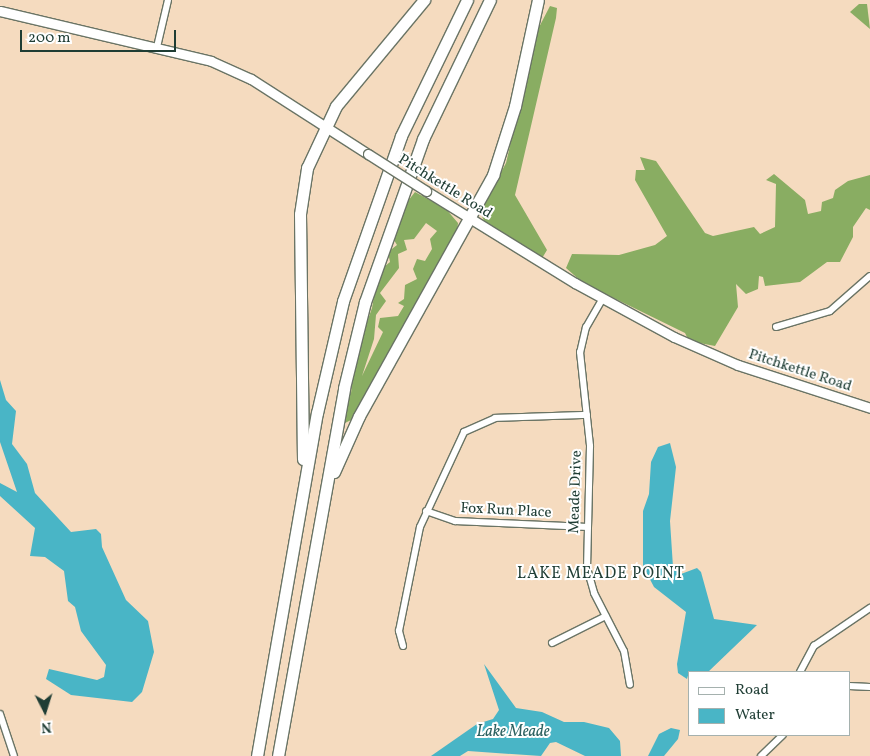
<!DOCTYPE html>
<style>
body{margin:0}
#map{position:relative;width:870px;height:756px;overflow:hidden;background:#f5dbbf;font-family:Vollkorn,serif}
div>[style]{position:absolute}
.forest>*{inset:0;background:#89ad62}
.water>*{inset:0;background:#49b5c6}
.roads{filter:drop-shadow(1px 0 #6a7465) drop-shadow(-1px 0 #6a7465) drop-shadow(0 1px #6a7465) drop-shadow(0 -1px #6a7465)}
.street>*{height:6px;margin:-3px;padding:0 3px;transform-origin:3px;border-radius:3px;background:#fff}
.secondary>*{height:9px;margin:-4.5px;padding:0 4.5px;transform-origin:4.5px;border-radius:4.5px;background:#fff}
.highway>*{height:11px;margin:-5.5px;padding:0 5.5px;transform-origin:5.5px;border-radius:5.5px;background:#fff}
.bridges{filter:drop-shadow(1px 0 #6a7465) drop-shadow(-1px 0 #6a7465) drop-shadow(0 1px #6a7465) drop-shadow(0 -1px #6a7465)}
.secondary-bridge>*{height:9px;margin:-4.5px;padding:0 4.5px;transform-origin:4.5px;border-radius:4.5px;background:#fff}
span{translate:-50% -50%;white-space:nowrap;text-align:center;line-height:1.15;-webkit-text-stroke:4px #fff;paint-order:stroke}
.street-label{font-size:15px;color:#1f3d34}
.neighbourhood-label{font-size:16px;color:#1f3d34;letter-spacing:1px}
.water-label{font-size:16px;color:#2c6160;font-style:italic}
.legend{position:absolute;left:688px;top:671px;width:162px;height:65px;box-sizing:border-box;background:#fff;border:1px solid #a5b1ae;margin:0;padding:6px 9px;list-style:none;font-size:15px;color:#1f3d34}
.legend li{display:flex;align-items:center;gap:10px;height:25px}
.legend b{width:25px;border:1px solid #a5b1ae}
.north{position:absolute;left:20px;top:686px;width:50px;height:50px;-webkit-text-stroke:4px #fff;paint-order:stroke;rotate:175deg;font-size:14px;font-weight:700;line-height:20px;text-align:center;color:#1f3d34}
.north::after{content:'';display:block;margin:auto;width:18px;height:22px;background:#1f3d34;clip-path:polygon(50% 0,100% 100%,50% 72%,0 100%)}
.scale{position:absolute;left:20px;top:30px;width:156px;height:22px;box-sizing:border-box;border:2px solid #1f3d34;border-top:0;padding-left:6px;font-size:15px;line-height:18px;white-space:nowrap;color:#1f3d34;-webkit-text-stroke:4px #fff;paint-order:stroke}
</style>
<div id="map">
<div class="forest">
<div style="clip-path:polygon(859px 4px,867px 4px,870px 29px,850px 12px)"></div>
<div style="clip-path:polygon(550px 6px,557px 8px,556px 18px,515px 195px,547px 250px,541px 260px,485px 223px,480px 212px,506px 163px,536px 33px)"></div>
<div style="clip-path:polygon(640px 157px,656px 161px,705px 233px,713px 236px,754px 227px,760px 234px,775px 227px,776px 184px,766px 180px,774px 174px,805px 200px,808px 214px,821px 211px,822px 202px,833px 198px,835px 190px,848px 181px,870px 175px,870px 210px,866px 208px,853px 227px,853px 237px,840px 262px,827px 262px,800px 282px,765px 286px,763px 277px,759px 276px,758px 289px,746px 294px,736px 284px,738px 307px,715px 346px,689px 341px,685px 333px,583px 283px,566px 268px,572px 254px,619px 255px,655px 245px,667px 236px,635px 180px,636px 170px,645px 170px)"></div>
<div style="clip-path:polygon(evenodd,415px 192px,446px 209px,458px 223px,457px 233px,355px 418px,345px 423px,345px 401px,351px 393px,356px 353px,372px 308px,378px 272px,390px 262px,388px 252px,397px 245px,392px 237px,396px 216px,415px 192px,426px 223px,437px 231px,430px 239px,432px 249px,425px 261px,417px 259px,413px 269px,417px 279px,405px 285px,404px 299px,398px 303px,404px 306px,398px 316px,380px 318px,378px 327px,383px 332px,362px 376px,374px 339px,376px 315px,386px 301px,380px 293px,399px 268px,398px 254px,407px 250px,404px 240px,414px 239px,426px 223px)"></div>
</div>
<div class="water">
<div style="clip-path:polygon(0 380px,6px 400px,16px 411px,12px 444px,27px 464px,35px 493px,71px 532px,96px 529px,101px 534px,102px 547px,126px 600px,148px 621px,154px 652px,142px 692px,132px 702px,71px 695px,46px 679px,49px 669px,97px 680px,104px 677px,106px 665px,81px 631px,75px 607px,68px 601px,64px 571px,45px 557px,30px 556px,35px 528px,0 496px,0 483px,17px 492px,0 442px)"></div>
<div style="clip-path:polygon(670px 443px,676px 467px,670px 521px,673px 567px,681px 574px,697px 568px,701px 572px,714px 619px,757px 625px,708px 672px,689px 672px,687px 679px,678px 673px,677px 664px,686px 612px,654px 587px,643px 566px,643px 511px,649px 494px,651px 462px,658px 447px)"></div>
<div style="clip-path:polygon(484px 664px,516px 708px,542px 712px,564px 722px,584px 722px,609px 728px,620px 741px,621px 756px,585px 756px,556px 742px,550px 743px,541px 756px,468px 751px,460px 756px,431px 756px,477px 724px,493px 719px,499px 710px)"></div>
<div style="clip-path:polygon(671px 728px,680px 730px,678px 739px,664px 756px,648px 756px,659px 734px)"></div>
</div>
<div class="roads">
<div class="street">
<div style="left:157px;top:47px;width:48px;rotate:-76.8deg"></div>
<div style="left:603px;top:298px;width:34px;rotate:120deg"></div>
<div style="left:586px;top:327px;width:26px;rotate:103deg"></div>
<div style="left:580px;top:352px;width:95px;rotate:83.9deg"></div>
<div style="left:590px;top:446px;width:122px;rotate:91.4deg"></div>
<div style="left:587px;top:568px;width:26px;rotate:74deg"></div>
<div style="left:594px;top:593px;width:65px;rotate:62.7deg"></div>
<div style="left:624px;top:651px;width:34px;rotate:80deg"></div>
<div style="left:776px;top:327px;width:56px;rotate:-16.5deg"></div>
<div style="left:830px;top:311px;width:53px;rotate:-41.2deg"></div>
<div style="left:426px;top:511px;width:31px;rotate:19deg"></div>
<div style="left:455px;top:521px;width:133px;rotate:2.6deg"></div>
<div style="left:552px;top:643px;width:60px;rotate:-26.6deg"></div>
<div style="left:403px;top:646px;width:16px;rotate:-105deg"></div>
<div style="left:399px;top:631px;width:106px;rotate:-78.6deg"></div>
<div style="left:420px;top:527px;width:105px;rotate:-65.1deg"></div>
<div style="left:464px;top:432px;width:34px;rotate:-24deg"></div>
<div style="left:495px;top:418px;width:92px;rotate:-1.9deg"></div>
<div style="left:800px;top:672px;width:30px;rotate:-62deg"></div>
<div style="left:814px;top:646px;width:68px;rotate:-34.2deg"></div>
<div style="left:849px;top:686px;width:21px;rotate:3deg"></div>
<div style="left:0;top:714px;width:44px;rotate:71.6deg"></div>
<div style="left:761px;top:756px;width:30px;rotate:-44deg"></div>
</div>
<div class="secondary">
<div style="left:0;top:11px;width:217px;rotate:13.3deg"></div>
<div style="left:211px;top:61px;width:44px;rotate:24.2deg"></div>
<div style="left:251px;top:79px;width:139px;rotate:32.7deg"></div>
<div style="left:426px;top:191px;width:175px;rotate:31.7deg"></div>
<div style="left:575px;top:283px;width:113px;rotate:28.6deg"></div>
<div style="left:674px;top:337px;width:70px;rotate:23.6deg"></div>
<div style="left:738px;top:365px;width:139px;rotate:18deg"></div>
</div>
<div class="highway">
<div style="left:303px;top:459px;width:245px;rotate:-90.7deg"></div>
<div style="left:300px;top:214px;width:47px;rotate:-81.3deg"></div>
<div style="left:307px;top:168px;width:68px;rotate:-64.9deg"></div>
<div style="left:336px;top:106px;width:138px;rotate:-50.3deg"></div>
<div style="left:334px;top:472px;width:61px;rotate:-65.9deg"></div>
<div style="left:359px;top:416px;width:276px;rotate:-60.9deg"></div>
<div style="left:493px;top:175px;width:72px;rotate:-72.3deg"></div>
<div style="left:515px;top:106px;width:108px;rotate:-77.8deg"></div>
<div style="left:257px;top:756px;width:348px;rotate:-80.1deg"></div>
<div style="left:317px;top:413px;width:115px;rotate:-76.9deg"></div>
<div style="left:343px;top:301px;width:175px;rotate:-70.6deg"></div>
<div style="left:401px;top:136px;width:151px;rotate:-64.1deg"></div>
<div style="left:278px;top:756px;width:374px;rotate:-79.8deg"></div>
<div style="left:344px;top:388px;width:89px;rotate:-76.3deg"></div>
<div style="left:365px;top:302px;width:173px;rotate:-70.4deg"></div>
<div style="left:423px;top:139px;width:154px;rotate:-64.3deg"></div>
</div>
</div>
<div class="bridges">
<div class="secondary-bridge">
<div style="left:368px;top:154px;width:69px;rotate:32.5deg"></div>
</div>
</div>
<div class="street-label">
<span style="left:445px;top:187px;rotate:32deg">Pitchkettle Road</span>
<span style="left:800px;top:371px;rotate:18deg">Pitchkettle Road</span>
<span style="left:576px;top:492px;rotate:-88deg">Meade Drive</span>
<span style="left:506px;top:511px;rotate:3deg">Fox Run Place</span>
</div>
<div class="neighbourhood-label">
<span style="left:601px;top:574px">LAKE MEADE POINT</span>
</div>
<div class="water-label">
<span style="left:513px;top:732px">Lake Meade</span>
</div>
<ul class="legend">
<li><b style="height:6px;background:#fff"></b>Road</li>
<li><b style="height:14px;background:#49b5c6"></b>Water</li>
</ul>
<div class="north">N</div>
<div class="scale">200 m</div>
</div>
